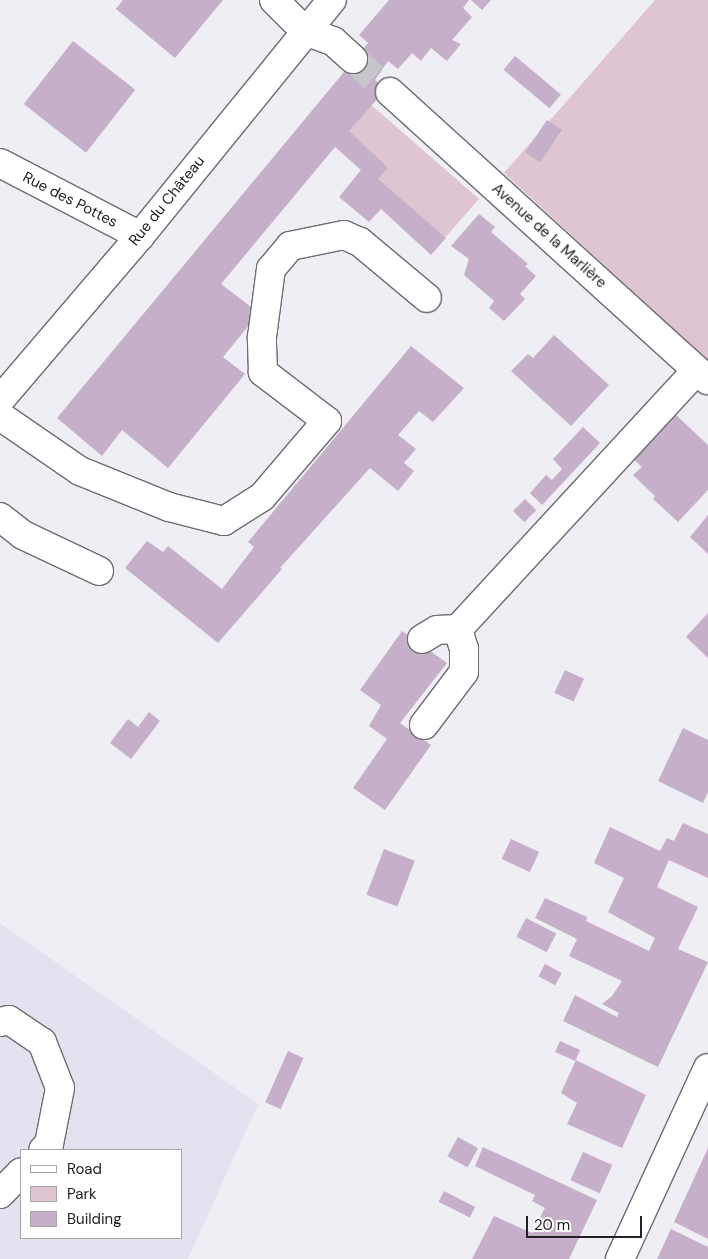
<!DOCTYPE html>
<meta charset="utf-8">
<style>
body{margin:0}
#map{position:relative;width:708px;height:1259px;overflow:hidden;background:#efeef4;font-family:"DM Sans",sans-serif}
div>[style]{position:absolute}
.built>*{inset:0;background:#e5e2f0}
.green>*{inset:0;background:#dfc4d1}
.building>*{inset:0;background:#c5afc9;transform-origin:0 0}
.minor-tunnel>*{height:28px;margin-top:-14px;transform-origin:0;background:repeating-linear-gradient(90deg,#c6c5ca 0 28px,transparent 0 42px)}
.roads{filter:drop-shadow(1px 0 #6d6c71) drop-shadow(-1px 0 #6d6c71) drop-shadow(0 1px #6d6c71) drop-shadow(0 -1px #6d6c71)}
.minor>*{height:28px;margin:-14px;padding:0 14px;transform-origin:14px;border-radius:14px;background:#fff}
span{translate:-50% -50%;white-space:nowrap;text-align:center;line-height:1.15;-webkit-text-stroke:4px #fff;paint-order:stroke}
.street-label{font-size:15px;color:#212023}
.legend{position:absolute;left:20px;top:1149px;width:162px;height:90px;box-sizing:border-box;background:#fff;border:1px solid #a6a6a7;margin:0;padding:6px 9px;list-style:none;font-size:15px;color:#212023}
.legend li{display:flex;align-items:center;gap:10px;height:25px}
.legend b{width:25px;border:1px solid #a6a6a7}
.scale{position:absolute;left:526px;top:1216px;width:116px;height:22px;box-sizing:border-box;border:2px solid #212023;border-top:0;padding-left:6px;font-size:15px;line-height:18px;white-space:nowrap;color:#212023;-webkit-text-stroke:4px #fff;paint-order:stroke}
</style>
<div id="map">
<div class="built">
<div style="clip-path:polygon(evenodd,0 923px,258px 1104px,188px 1259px,0 1259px,0 923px,21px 1150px,181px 1150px,181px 1238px,21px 1238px,21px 1150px)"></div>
</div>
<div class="green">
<div style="clip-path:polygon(655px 0,708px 0,708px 361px,504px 173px)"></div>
<div style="clip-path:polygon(369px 103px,479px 199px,442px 241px,364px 174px,344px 134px)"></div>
</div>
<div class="building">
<div style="clip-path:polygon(123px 0,223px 0,175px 58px,116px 9px)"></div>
<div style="clip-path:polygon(389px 0,469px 0,463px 8px,472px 17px,452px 40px,461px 44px,447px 61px,431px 48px,421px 61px,412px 53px,398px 69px,388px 61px,375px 80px,386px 89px,349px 131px,388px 168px,378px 179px,446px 238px,431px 255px,381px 209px,369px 222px,339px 197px,361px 170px,335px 147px,221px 284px,259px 313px,223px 357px,245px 374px,168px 468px,122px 430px,102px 456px,57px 418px,368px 43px,359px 35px)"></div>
<div style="clip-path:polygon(471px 0,491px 0,482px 10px)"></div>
<div style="left:73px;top:41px;width:79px;height:80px;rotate:38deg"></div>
<div style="left:515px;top:56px;width:60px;height:18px;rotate:40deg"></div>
<div style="left:547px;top:120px;width:18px;height:39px;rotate:34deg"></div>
<div style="clip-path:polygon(479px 214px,495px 227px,491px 232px,528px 264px,525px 266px,536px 276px,520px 294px,525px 299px,504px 321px,489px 308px,494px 301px,464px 275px,469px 259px,451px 246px)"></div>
<div style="clip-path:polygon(554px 335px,609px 385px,571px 426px,511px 371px,528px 354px,533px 358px)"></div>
<div style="clip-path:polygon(411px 346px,464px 388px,433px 422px,419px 411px,398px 435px,416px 449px,404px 463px,414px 471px,398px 491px,370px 468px,280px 568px,282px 569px,218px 643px,125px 568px,147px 541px,163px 552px,168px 546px,222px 589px,254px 547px,248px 542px)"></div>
<div style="clip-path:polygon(674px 413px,708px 445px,708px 490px,678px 522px,653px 499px,655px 496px,633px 475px,642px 467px,632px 458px)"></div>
<div style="clip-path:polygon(583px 427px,600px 443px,542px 505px,530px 493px,546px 475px,552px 480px,562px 469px,553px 459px)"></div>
<div style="left:525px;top:499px;width:16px;height:17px;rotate:45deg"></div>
<div style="clip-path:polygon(708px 515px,708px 554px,690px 537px)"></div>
<div style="clip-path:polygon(708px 613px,708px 658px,686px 637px)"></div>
<div style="clip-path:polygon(402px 631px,447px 663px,400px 723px,431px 745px,385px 810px,353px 788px,387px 739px,369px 726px,381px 705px,360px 690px)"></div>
<div style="left:565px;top:670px;width:21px;height:25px;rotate:25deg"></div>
<div style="clip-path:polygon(149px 712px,160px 721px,131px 759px,110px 743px,128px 719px,138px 727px)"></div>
<div style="clip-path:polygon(683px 728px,708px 740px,708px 792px,703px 803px,658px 781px)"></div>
<div style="clip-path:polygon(683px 823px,708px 834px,708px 878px,669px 860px,657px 887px,698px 907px,678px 949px,708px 962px,658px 1067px,563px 1021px,575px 995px,617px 1017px,619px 1013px,602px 1004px,612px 996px,622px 981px,569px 956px,577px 939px,535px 918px,545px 898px,587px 917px,586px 921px,649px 951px,655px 938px,608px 912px,624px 878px,594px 863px,610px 827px,660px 851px,667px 838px,674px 841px)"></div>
<div style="left:511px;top:839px;width:31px;height:22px;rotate:25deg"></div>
<div style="left:384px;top:849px;width:33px;height:49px;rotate:21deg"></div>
<div style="left:526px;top:918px;width:34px;height:21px;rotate:27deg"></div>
<div style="left:545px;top:964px;width:19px;height:14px;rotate:28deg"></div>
<div style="left:560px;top:1041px;width:22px;height:12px;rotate:24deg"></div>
<div style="left:288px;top:1051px;width:17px;height:56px;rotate:24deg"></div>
<div style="clip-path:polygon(576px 1060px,646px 1095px,622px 1148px,567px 1124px,577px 1103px,561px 1093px)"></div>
<div style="left:458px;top:1137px;width:23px;height:22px;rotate:29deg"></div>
<div style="clip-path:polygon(483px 1147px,597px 1200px,569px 1259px,472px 1259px,494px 1216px,532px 1233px,545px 1208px,532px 1201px,535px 1195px,475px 1166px)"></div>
<div style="clip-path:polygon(708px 1148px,708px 1239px,674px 1222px)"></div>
<div style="left:583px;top:1152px;width:32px;height:31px;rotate:24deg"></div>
<div style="left:444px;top:1191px;width:35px;height:12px;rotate:27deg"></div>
<div style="clip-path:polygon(671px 1229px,708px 1247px,708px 1259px,657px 1259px)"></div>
</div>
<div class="minor-tunnel">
<div style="left:353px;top:59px;width:50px;rotate:41.7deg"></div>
</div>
<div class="roads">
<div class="minor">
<div style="left:274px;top:0;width:44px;rotate:45deg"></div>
<div style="left:305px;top:31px;width:30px;rotate:20deg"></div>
<div style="left:333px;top:41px;width:27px;rotate:42deg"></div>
<div style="left:390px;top:92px;width:429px;rotate:42.2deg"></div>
<div style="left:0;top:163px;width:158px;rotate:27.5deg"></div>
<div style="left:0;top:400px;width:216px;rotate:-49.5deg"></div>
<div style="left:140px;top:236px;width:304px;rotate:-50.9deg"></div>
<div style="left:0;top:416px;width:97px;rotate:34.5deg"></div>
<div style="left:80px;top:471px;width:96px;rotate:22deg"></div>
<div style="left:169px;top:507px;width:57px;rotate:14.3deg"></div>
<div style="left:224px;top:521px;width:45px;rotate:-32.3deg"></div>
<div style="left:262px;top:497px;width:100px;rotate:-49.5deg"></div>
<div style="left:327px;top:421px;width:81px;rotate:-142.6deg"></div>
<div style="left:263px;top:372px;width:35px;rotate:-92deg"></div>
<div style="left:262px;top:337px;width:69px;rotate:-82.5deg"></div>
<div style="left:271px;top:269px;width:30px;rotate:-50deg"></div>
<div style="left:290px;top:246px;width:55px;rotate:-11.5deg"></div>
<div style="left:344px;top:235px;width:17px;rotate:24deg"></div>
<div style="left:360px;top:242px;width:87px;rotate:39.9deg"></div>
<div style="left:0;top:517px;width:29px;rotate:38deg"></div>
<div style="left:23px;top:535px;width:84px;rotate:25.3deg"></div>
<div style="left:422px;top:639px;width:17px;rotate:-31deg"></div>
<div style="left:437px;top:630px;width:21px;rotate:-3deg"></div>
<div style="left:424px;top:725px;width:66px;rotate:-53deg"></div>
<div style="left:464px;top:672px;width:23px;rotate:-90deg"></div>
<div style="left:464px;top:649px;width:21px;rotate:-107deg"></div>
<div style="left:458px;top:629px;width:352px;rotate:-47.3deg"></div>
<div style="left:0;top:1022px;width:9px;rotate:-13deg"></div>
<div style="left:9px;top:1020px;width:40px;rotate:34deg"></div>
<div style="left:42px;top:1042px;width:49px;rotate:68.6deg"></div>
<div style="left:60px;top:1088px;width:57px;rotate:101.1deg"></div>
<div style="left:49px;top:1144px;width:8px;rotate:135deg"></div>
<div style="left:0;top:1194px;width:30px;rotate:-46deg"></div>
<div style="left:620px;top:1259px;width:210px;rotate:-65.3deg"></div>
</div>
</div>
<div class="street-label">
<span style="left:70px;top:200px;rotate:27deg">Rue des Pottes</span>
<span style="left:167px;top:201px;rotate:-51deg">Rue du Château</span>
<span style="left:549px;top:236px;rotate:42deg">Avenue de la Marlière</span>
</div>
<ul class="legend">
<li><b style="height:6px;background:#fff"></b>Road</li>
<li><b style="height:14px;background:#dfc4d1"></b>Park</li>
<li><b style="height:14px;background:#c5afc9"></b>Building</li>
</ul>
<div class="scale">20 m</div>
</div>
